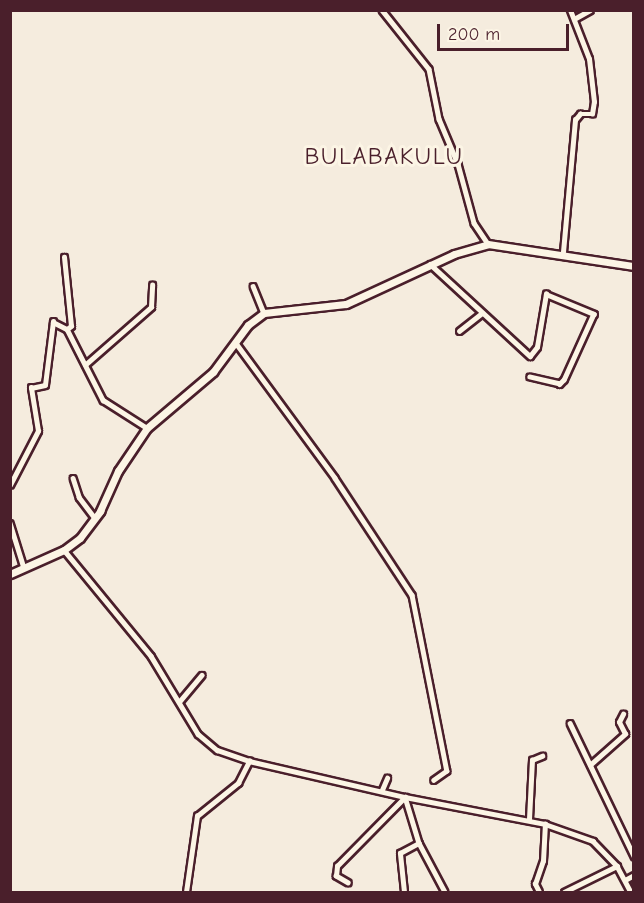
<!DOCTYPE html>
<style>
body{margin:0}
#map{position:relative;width:644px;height:903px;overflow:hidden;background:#f5ecde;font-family:"Comic Neue",sans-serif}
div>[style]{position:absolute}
.roads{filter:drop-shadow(2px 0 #4a1f2b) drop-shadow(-2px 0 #4a1f2b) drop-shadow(0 2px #4a1f2b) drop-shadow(0 -2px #4a1f2b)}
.street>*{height:4.5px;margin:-2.25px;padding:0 2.25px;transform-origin:2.25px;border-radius:2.25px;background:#fcf5e5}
.secondary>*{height:7px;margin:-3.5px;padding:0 3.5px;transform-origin:3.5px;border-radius:3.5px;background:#fcf5e5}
span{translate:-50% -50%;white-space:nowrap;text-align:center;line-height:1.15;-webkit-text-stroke:6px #fcf5e5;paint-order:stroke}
.quarter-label{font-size:24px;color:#4a1f2b;letter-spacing:1.5px}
.frame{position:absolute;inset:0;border:12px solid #4a1f2b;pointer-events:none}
.scale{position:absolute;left:437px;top:24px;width:132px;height:27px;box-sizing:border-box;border:3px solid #4a1f2b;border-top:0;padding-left:8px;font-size:18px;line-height:21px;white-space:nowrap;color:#4a1f2b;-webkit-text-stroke:4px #fcf5e5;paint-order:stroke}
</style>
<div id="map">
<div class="roads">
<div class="street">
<div style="left:382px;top:10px;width:75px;rotate:51.5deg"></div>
<div style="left:429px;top:69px;width:51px;rotate:78.7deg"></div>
<div style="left:439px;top:119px;width:49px;rotate:67.1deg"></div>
<div style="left:458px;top:164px;width:61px;rotate:74.8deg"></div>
<div style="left:474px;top:223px;width:25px;rotate:56deg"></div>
<div style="left:574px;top:19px;width:18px;rotate:-29deg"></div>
<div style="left:563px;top:252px;width:133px;rotate:-84.8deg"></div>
<div style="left:575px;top:120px;width:8px;rotate:-50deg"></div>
<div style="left:580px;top:114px;width:12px"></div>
<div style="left:592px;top:114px;width:12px;rotate:-81deg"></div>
<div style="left:594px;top:102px;width:43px;rotate:-96.6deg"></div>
<div style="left:589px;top:59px;width:53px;rotate:-111.2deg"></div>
<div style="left:430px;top:264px;width:136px;rotate:42.6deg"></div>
<div style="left:530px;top:356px;width:11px;rotate:-52deg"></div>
<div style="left:537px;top:347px;width:54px;rotate:-80.4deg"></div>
<div style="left:546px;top:294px;width:52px;rotate:22.6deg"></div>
<div style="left:594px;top:314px;width:72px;rotate:114.4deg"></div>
<div style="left:564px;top:380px;width:6px;rotate:135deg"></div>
<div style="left:560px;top:384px;width:31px;rotate:-167deg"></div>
<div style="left:253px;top:286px;width:29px;rotate:68deg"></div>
<div style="left:67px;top:329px;width:80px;rotate:63.1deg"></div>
<div style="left:103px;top:400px;width:52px;rotate:32.5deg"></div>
<div style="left:459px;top:331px;width:29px;rotate:-38deg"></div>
<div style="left:236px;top:343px;width:167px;rotate:53.7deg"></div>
<div style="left:335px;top:478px;width:140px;rotate:56.7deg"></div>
<div style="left:412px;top:595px;width:179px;rotate:78.8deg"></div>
<div style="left:447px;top:771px;width:16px;rotate:145deg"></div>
<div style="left:85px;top:365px;width:88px;rotate:-41.3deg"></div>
<div style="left:151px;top:307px;width:22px;rotate:-87deg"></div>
<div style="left:73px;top:478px;width:20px;rotate:72deg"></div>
<div style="left:79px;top:497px;width:26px;rotate:53deg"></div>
<div style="left:10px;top:485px;width:61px;rotate:-62.6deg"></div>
<div style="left:38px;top:431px;width:44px;rotate:-99.2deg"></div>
<div style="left:31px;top:388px;width:14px;rotate:-12deg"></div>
<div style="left:45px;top:385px;width:64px;rotate:-82.8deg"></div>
<div style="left:53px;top:322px;width:16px;rotate:27deg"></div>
<div style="left:67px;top:329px;width:5px;rotate:-37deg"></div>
<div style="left:71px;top:326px;width:69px;rotate:-95.8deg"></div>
<div style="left:10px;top:523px;width:47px;rotate:72.7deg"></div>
<div style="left:64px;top:550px;width:137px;rotate:50.6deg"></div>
<div style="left:151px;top:656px;width:91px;rotate:58.9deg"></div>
<div style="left:198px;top:734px;width:25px;rotate:40deg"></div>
<div style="left:217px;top:750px;width:34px;rotate:19deg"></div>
<div style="left:249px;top:761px;width:160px;rotate:13deg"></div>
<div style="left:405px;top:797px;width:143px;rotate:10.9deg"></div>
<div style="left:545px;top:824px;width:51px;rotate:19.5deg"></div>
<div style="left:593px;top:841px;width:35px;rotate:46deg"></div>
<div style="left:617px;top:866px;width:30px;rotate:62deg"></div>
<div style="left:179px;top:702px;width:35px;rotate:-50deg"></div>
<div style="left:570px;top:723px;width:148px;rotate:64.3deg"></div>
<div style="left:590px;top:765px;width:47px;rotate:-41.5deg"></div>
<div style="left:625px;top:734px;width:13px;rotate:-117deg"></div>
<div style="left:619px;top:722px;width:9px;rotate:-63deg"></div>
<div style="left:382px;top:790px;width:13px;rotate:-67deg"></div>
<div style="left:529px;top:819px;width:59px;rotate:-87.1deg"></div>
<div style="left:532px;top:760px;width:11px;rotate:-22deg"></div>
<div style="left:625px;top:880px;width:10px;rotate:-29deg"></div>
<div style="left:348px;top:883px;width:14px;rotate:-150deg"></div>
<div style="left:336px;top:876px;width:10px;rotate:-84deg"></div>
<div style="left:337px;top:866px;width:97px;rotate:-45.4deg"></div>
<div style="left:405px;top:797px;width:48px;rotate:73.1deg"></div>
<div style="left:419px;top:843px;width:55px;rotate:62deg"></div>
<div style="left:186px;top:892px;width:77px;rotate:-81.8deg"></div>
<div style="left:197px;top:816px;width:53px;rotate:-38.8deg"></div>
<div style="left:238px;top:783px;width:25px;rotate:-63deg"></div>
<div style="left:404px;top:892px;width:39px;rotate:-96deg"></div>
<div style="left:400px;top:853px;width:21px;rotate:-28deg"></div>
<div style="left:539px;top:892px;width:9px;rotate:-117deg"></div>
<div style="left:535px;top:884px;width:24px;rotate:-71deg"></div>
<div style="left:543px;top:861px;width:37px;rotate:-87deg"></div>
<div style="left:564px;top:892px;width:59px;rotate:-26.1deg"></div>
</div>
<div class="secondary">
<div style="left:10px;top:574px;width:59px;rotate:-24deg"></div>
<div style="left:64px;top:550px;width:20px;rotate:-37deg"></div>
<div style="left:80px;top:538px;width:34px;rotate:-53deg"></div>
<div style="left:100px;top:511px;width:44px;rotate:-65.8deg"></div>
<div style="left:118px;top:471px;width:52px;rotate:-56deg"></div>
<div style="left:147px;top:428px;width:87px;rotate:-40.3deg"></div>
<div style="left:213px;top:372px;width:59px;rotate:-53.3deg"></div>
<div style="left:248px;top:325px;width:20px;rotate:-37deg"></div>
<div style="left:264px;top:313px;width:82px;rotate:-6.3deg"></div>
<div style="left:346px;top:304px;width:119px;rotate:-24.8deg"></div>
<div style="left:454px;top:254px;width:35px;rotate:-16deg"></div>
<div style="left:488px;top:244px;width:148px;rotate:8.6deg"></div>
</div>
</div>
<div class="quarter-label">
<span style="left:384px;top:157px">BULABAKULU</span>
</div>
<div class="frame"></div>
<div class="scale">200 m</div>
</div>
